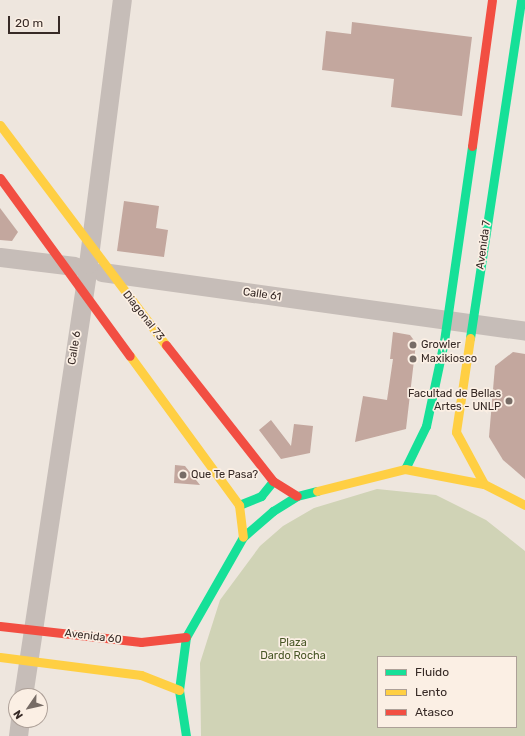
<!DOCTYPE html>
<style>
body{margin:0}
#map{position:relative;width:525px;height:736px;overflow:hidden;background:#eee6de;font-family:Rubik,sans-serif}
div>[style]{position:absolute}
.green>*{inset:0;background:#d0d3b6}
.building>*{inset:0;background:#c3a79e}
.street>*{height:19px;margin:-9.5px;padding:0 9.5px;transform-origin:9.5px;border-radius:9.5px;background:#c6bdb8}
.fast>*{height:9px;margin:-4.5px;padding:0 4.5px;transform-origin:4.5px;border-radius:4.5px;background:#16e098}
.slow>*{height:9px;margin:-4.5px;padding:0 4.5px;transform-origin:4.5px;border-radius:4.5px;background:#ffcf43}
.jam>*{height:9px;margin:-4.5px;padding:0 4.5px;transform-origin:4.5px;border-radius:4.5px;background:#f24e42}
.dots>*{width:11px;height:11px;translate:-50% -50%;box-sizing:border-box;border:2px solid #fbefe4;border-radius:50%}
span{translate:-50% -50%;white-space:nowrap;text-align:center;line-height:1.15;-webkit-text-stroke:3.5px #fbefe4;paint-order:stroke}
.street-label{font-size:11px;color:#372a26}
.poi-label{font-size:11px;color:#372a26}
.left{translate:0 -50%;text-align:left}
.right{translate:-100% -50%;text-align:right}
.park-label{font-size:11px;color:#495727}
.legend{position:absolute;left:377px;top:656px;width:140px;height:72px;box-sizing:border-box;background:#fbefe4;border:1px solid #ada098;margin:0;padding:5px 7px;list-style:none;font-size:12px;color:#372a26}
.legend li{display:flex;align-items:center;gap:8px;height:20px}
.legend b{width:20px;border:1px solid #ada098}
.north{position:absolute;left:8px;top:688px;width:40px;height:40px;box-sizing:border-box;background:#fbefe4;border:1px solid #ada098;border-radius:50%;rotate:236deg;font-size:11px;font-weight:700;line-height:16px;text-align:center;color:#372a26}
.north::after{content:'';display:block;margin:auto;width:14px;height:18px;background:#776c66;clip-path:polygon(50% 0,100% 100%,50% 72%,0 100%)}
.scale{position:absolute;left:8px;top:16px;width:52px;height:18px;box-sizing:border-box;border:2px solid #372a26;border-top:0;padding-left:5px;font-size:12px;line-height:14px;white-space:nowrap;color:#372a26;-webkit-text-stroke:3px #fbefe4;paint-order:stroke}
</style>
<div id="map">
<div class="green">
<div style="clip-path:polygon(evenodd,377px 489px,436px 495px,486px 520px,525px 551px,525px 736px,201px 736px,200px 663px,220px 600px,260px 546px,283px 526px,314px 508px,377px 489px,378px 657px,516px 657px,516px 727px,378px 727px,378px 657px)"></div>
</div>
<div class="building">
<div style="clip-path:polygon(352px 22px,472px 37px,462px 116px,391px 107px,394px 79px,322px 70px,326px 31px,351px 34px)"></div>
<div style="clip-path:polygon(124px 201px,159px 206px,156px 228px,168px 230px,164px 257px,117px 251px)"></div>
<div style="clip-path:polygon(0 208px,18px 232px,12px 241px,0 240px)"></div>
<div style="clip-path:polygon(393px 332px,410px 335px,416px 343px,406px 429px,355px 442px,363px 396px,387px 400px,393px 359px,390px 359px)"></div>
<div style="clip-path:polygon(513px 352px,525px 354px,525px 479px,503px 460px,489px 437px,495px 366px)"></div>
<div style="clip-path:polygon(271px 420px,291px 446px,294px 424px,313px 426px,310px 453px,281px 459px,259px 430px)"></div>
<div style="clip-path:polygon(175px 465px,185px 466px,200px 485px,174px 483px)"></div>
</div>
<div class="street">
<div style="left:0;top:257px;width:75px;rotate:6.9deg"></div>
<div style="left:102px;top:272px;width:427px;rotate:7.9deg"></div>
<div style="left:23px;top:696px;width:437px;rotate:-81.4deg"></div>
<div style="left:88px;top:264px;width:266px;rotate:-82.7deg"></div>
<div style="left:18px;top:736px;width:16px;rotate:-83deg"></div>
</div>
<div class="fast">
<div style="left:470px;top:338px;width:342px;rotate:-81.4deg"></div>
<div style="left:405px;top:469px;width:48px;rotate:-64deg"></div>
<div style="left:426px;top:426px;width:87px;rotate:-78deg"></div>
<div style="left:444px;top:341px;width:197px;rotate:-81.8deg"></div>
<div style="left:239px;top:505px;width:24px;rotate:-22deg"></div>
<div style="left:261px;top:496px;width:19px;rotate:-51deg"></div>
<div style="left:186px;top:736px;width:47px;rotate:-98.7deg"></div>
<div style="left:179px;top:690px;width:53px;rotate:-82.5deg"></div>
<div style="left:186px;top:637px;width:115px;rotate:-60.3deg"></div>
<div style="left:243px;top:537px;width:40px;rotate:-41deg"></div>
<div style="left:273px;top:511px;width:28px;rotate:-32deg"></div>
<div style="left:297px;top:496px;width:21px;rotate:-14deg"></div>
</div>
<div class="slow">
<div style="left:0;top:125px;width:276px;rotate:53deg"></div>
<div style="left:470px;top:338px;width:95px;rotate:98.5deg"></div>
<div style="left:456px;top:432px;width:59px;rotate:61.7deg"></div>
<div style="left:130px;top:356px;width:185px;rotate:53.8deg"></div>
<div style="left:239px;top:505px;width:32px;rotate:83deg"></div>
<div style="left:317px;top:491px;width:91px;rotate:-14deg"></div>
<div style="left:405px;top:469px;width:80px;rotate:10.8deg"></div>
<div style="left:484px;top:484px;width:46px;rotate:27.1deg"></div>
<div style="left:0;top:657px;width:142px;rotate:7.3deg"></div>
<div style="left:141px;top:675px;width:41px;rotate:21.5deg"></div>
</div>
<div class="jam">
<div style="left:472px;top:146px;width:147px;rotate:-82.2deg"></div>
<div style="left:0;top:178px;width:220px;rotate:53.9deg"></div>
<div style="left:166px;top:345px;width:173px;rotate:51.8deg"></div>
<div style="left:273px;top:481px;width:28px;rotate:32deg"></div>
<div style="left:0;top:626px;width:142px;rotate:6.5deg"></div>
<div style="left:141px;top:642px;width:45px;rotate:-6.3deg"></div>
</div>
<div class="dots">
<div style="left:413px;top:345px;background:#776c66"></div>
<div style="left:413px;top:359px;background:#776c66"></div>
<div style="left:509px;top:401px;background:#776c66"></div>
<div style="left:183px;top:475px;background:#776c66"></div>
</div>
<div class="street-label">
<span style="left:484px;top:245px;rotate:-82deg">Avenida 7</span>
<span style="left:262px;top:295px;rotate:8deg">Calle 61</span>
<span style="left:143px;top:316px;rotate:52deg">Diagonal 73</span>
<span style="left:75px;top:348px;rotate:-81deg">Calle 6</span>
<span style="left:93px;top:637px;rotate:7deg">Avenida 60</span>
</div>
<div class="poi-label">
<span class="left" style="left:421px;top:345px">Growler</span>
<span class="left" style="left:421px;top:359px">Maxikiosco</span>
<span class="right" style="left:501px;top:401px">Facultad de Bellas<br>Artes - UNLP</span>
<span class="left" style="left:191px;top:475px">Que Te Pasa?</span>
</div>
<div class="park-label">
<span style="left:293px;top:650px">Plaza<br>Dardo Rocha</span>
</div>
<ul class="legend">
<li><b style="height:5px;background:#16e098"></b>Fluido</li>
<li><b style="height:5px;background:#ffcf43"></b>Lento</li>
<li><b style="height:5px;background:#f24e42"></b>Atasco</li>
</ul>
<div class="north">N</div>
<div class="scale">20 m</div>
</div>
